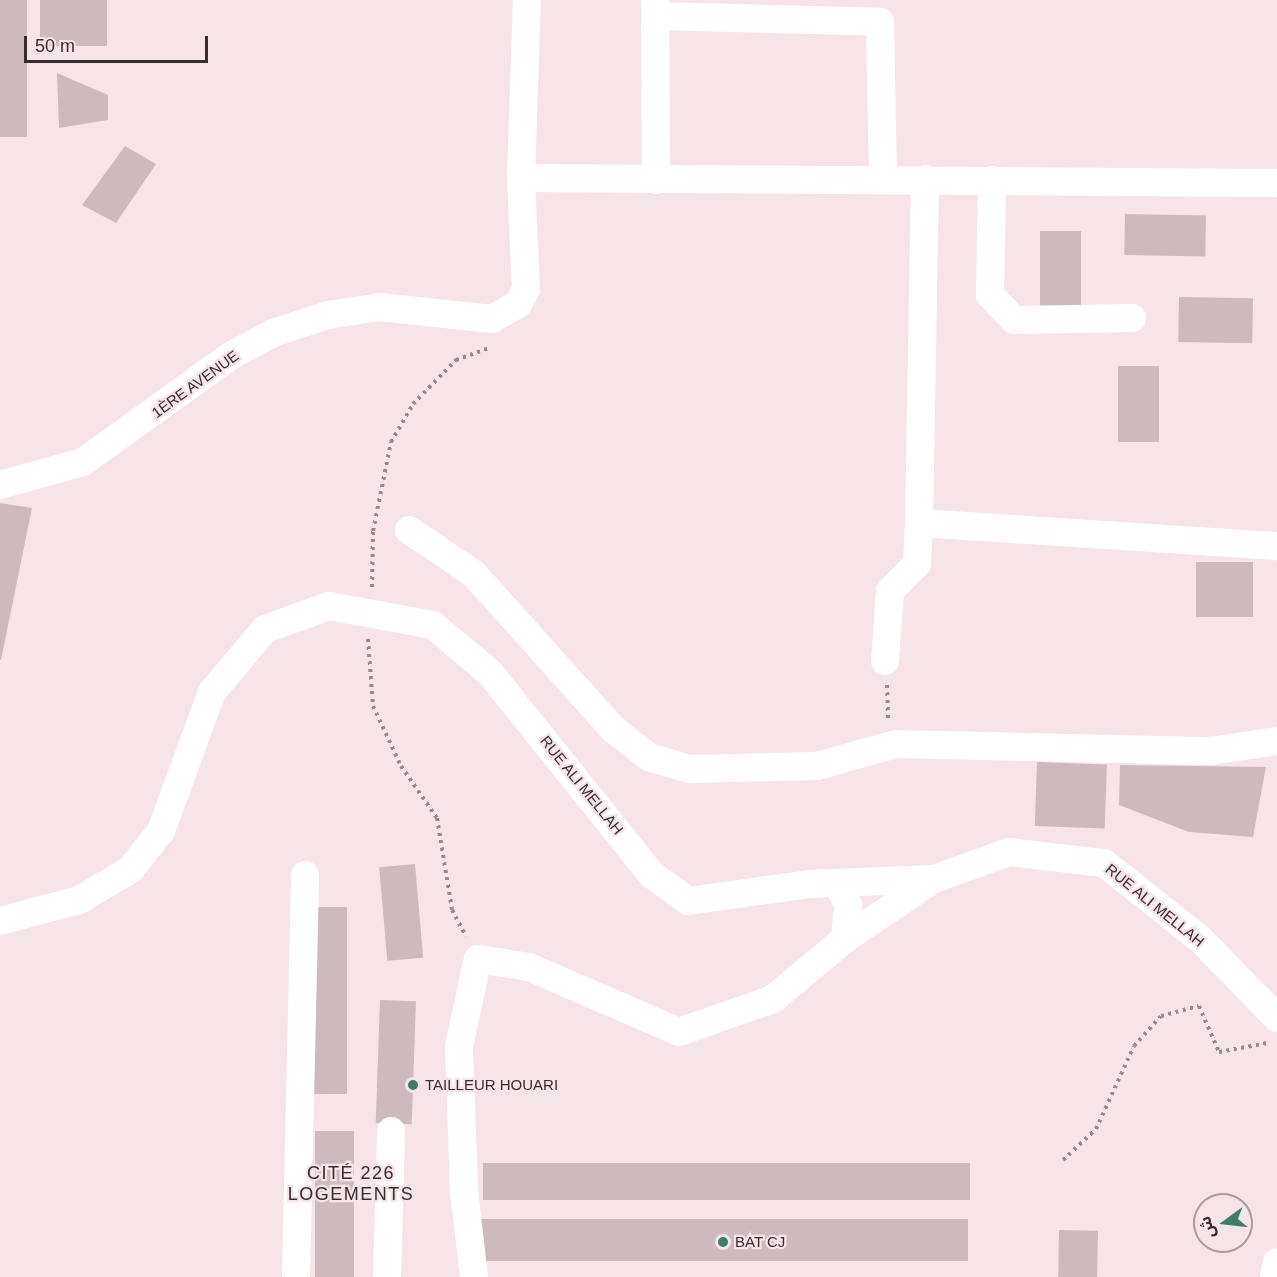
<!DOCTYPE html>
<meta charset="utf-8">
<style>
body{margin:0}
#map{position:relative;width:1277px;height:1277px;overflow:hidden;background:#f7e4e8;font-family:Helvetica,"Noto Sans Arabic",sans-serif}
div>[style]{position:absolute}
.building>*{inset:0;background:#cdbabe;transform-origin:0 0}
.path>*{height:4px;margin-top:-2px;transform-origin:0;background:repeating-linear-gradient(90deg,#978a8c 0 3px,transparent 0 7.5px)}
.minor>*{height:28px;margin:-14px;padding:0 14px;transform-origin:14px;border-radius:14px;background:#fff}
.dots>*{width:16px;height:16px;translate:-50% -50%;box-sizing:border-box;border:3px solid #f7e4e8;border-radius:50%}
span{translate:-50% -50%;white-space:nowrap;text-align:center;line-height:1.15;-webkit-text-stroke:4.5px #f7e4e8;paint-order:stroke}
.street-label{font-size:15px;color:#352e2f}
.poi-label{font-size:15px;color:#352e2f}
.left{translate:0 -50%;text-align:left}
.quarter-label{font-size:18px;color:#352e2f;letter-spacing:1.5px}
.north{position:absolute;left:1193px;top:1193px;width:60px;height:60px;box-sizing:border-box;background:#f7e4e8;border:2px solid #a99b9e;border-radius:50%;rotate:255deg;font-size:16px;font-weight:700;line-height:24px;text-align:center;color:#352e2f}
.north::after{content:'';display:block;margin:auto;width:21px;height:27px;background:#3c7d6c;clip-path:polygon(50% 0,100% 100%,50% 72%,0 100%)}
.scale{position:absolute;left:24px;top:36px;width:184px;height:27px;box-sizing:border-box;border:3px solid #352e2f;border-top:0;padding-left:8px;font-size:18px;line-height:21px;white-space:nowrap;color:#352e2f;-webkit-text-stroke:4px #f7e4e8;paint-order:stroke}
</style>
<div id="map">
<div class="building">
<div style="left:0;top:0;width:27px;height:137px"></div>
<div style="left:40px;top:0;width:67px;height:46px"></div>
<div style="clip-path:polygon(57px 73px,108px 95px,108px 120px,59px 128px)"></div>
<div style="clip-path:polygon(125px 146px,156px 164px,116px 223px,82px 205px)"></div>
<div style="left:1125px;top:214px;width:81px;height:41px;rotate:1deg"></div>
<div style="left:1040px;top:231px;width:41px;height:81px"></div>
<div style="left:1179px;top:297px;width:74px;height:45px;rotate:1deg"></div>
<div style="left:1118px;top:366px;width:41px;height:76px"></div>
<div style="clip-path:polygon(0 503px,32px 508px,1px 660px,0 660px)"></div>
<div style="left:1196px;top:562px;width:57px;height:55px"></div>
<div style="left:1037px;top:762px;width:70px;height:64px;rotate:2deg"></div>
<div style="clip-path:polygon(1120px 765px,1266px 767px,1253px 837px,1189px 832px,1119px 805px)"></div>
<div style="left:415px;top:864px;width:94px;height:36px;rotate:85deg"></div>
<div style="left:347px;top:907px;width:187px;height:40px;rotate:90deg"></div>
<div style="left:380px;top:1000px;width:36px;height:123px;rotate:2deg"></div>
<div style="left:315px;top:1131px;width:39px;height:146px"></div>
<div style="left:970px;top:1163px;width:37px;height:487px;rotate:90deg"></div>
<div style="left:968px;top:1219px;width:42px;height:490px;rotate:90deg"></div>
<div style="left:1059px;top:1230px;width:39px;height:47px;rotate:1deg"></div>
</div>
<div class="path">
<div style="left:372px;top:587px;width:56px;rotate:-89deg"></div>
<div style="left:373px;top:531px;width:91px;rotate:-78.6deg"></div>
<div style="left:391px;top:442px;width:44px;rotate:-59.9deg"></div>
<div style="left:413px;top:404px;width:62px;rotate:-45.7deg"></div>
<div style="left:456px;top:360px;width:37px;rotate:-20deg"></div>
<div style="left:368px;top:639px;width:67px;rotate:85.7deg"></div>
<div style="left:373px;top:706px;width:66px;rotate:65deg"></div>
<div style="left:401px;top:766px;width:63px;rotate:55.3deg"></div>
<div style="left:437px;top:818px;width:93px;rotate:80.7deg"></div>
<div style="left:452px;top:910px;width:30px;rotate:62deg"></div>
<div style="left:887px;top:685px;width:35px;rotate:88deg"></div>
<div style="left:1063px;top:1160px;width:45px;rotate:-43.2deg"></div>
<div style="left:1096px;top:1129px;width:91px;rotate:-65.4deg"></div>
<div style="left:1134px;top:1046px;width:40px;rotate:-48deg"></div>
<div style="left:1161px;top:1016px;width:39px;rotate:-15deg"></div>
<div style="left:1199px;top:1006px;width:50px;rotate:66.5deg"></div>
<div style="left:1219px;top:1052px;width:49px;rotate:-10.6deg"></div>
</div>
<div class="minor">
<div style="left:655px;top:0;width:180px;rotate:89.7deg"></div>
<div style="left:657px;top:16px;width:223px;rotate:1.5deg"></div>
<div style="left:880px;top:22px;width:155px;rotate:88.9deg"></div>
<div style="left:521px;top:178px;width:756px;rotate:0.38deg"></div>
<div style="left:925px;top:179px;width:344px;rotate:91deg"></div>
<div style="left:919px;top:523px;width:359px;rotate:3.7deg"></div>
<div style="left:992px;top:180px;width:115px;rotate:91deg"></div>
<div style="left:990px;top:295px;width:35px;rotate:46deg"></div>
<div style="left:1014px;top:320px;width:118px;rotate:-1deg"></div>
<div style="left:0;top:485px;width:86px;rotate:-15.5deg"></div>
<div style="left:83px;top:462px;width:183px;rotate:-35.7deg"></div>
<div style="left:232px;top:355px;width:47px;rotate:-28.2deg"></div>
<div style="left:273px;top:333px;width:58px;rotate:-18.1deg"></div>
<div style="left:328px;top:315px;width:53px;rotate:-8.7deg"></div>
<div style="left:380px;top:307px;width:113px;rotate:6.1deg"></div>
<div style="left:492px;top:319px;width:30px;rotate:-30deg"></div>
<div style="left:518px;top:304px;width:17px;rotate:-62deg"></div>
<div style="left:526px;top:289px;width:111px;rotate:-92.6deg"></div>
<div style="left:521px;top:178px;width:178px;rotate:-88.1deg"></div>
<div style="left:409px;top:530px;width:78px;rotate:34.1deg"></div>
<div style="left:474px;top:574px;width:208px;rotate:48.1deg"></div>
<div style="left:613px;top:729px;width:46px;rotate:37.9deg"></div>
<div style="left:649px;top:757px;width:42px;rotate:16.7deg"></div>
<div style="left:689px;top:769px;width:128px;rotate:-1.3deg"></div>
<div style="left:817px;top:766px;width:82px;rotate:-15.6deg"></div>
<div style="left:896px;top:744px;width:314px;rotate:1.3deg"></div>
<div style="left:1210px;top:751px;width:68px;rotate:-8.5deg"></div>
<div style="left:885px;top:661px;width:70px;rotate:-85.9deg"></div>
<div style="left:890px;top:591px;width:38px;rotate:-45deg"></div>
<div style="left:917px;top:564px;width:41px;rotate:-87.2deg"></div>
<div style="left:820px;top:883px;width:17px"></div>
<div style="left:837px;top:883px;width:25px;rotate:63deg"></div>
<div style="left:848px;top:905px;width:34px;rotate:95deg"></div>
<div style="left:0;top:921px;width:82px;rotate:-14.9deg"></div>
<div style="left:79px;top:900px;width:59px;rotate:-30.5deg"></div>
<div style="left:130px;top:870px;width:50px;rotate:-51.5deg"></div>
<div style="left:161px;top:831px;width:148px;rotate:-69.9deg"></div>
<div style="left:212px;top:692px;width:82px;rotate:-49.9deg"></div>
<div style="left:265px;top:629px;width:68px;rotate:-19.8deg"></div>
<div style="left:329px;top:606px;width:106px;rotate:10.4deg"></div>
<div style="left:433px;top:625px;width:75px;rotate:40.1deg"></div>
<div style="left:490px;top:673px;width:258px;rotate:51.3deg"></div>
<div style="left:651px;top:874px;width:46px;rotate:36.1deg"></div>
<div style="left:688px;top:901px;width:123px;rotate:-7.9deg"></div>
<div style="left:810px;top:884px;width:124px;rotate:-2.3deg"></div>
<div style="left:934px;top:879px;width:80px;rotate:-19.8deg"></div>
<div style="left:1009px;top:852px;width:96px;rotate:6.6deg"></div>
<div style="left:1104px;top:863px;width:122px;rotate:38.4deg"></div>
<div style="left:1200px;top:939px;width:110px;rotate:45.7deg"></div>
<div style="left:296px;top:1277px;width:402px;rotate:-88.7deg"></div>
<div style="left:387px;top:1277px;width:146px;rotate:-88.4deg"></div>
<div style="left:474px;top:1277px;width:88px;rotate:-96.6deg"></div>
<div style="left:464px;top:1190px;width:144px;rotate:-92deg"></div>
<div style="left:459px;top:1046px;width:89px;rotate:-77.7deg"></div>
<div style="left:478px;top:959px;width:52px;rotate:8.9deg"></div>
<div style="left:529px;top:967px;width:163px;rotate:23.4deg"></div>
<div style="left:679px;top:1032px;width:100px;rotate:-19.3deg"></div>
<div style="left:773px;top:999px;width:94px;rotate:-39.8deg"></div>
<div style="left:845px;top:939px;width:107px;rotate:-34deg"></div>
<div style="left:1274px;top:1277px;width:15px;rotate:-79deg"></div>
</div>
<div class="dots">
<div style="left:413px;top:1085px;background:#3c7d6c"></div>
<div style="left:723px;top:1242px;background:#3c7d6c"></div>
</div>
<div class="street-label">
<span style="left:195px;top:384px;rotate:-36deg">1ÈRE AVENUE</span>
<span style="left:582px;top:785px;rotate:51deg">RUE ALI MELLAH</span>
<span style="left:1155px;top:905px;rotate:39deg">RUE ALI MELLAH</span>
</div>
<div class="poi-label">
<span class="left" style="left:425px;top:1085px">TAILLEUR HOUARI</span>
<span class="left" style="left:735px;top:1242px">BAT CJ</span>
</div>
<div class="quarter-label">
<span style="left:351px;top:1184px">CITÉ 226<br>LOGEMENTS</span>
</div>
<div class="north">ش</div>
<div class="scale">50 m</div>
</div>
